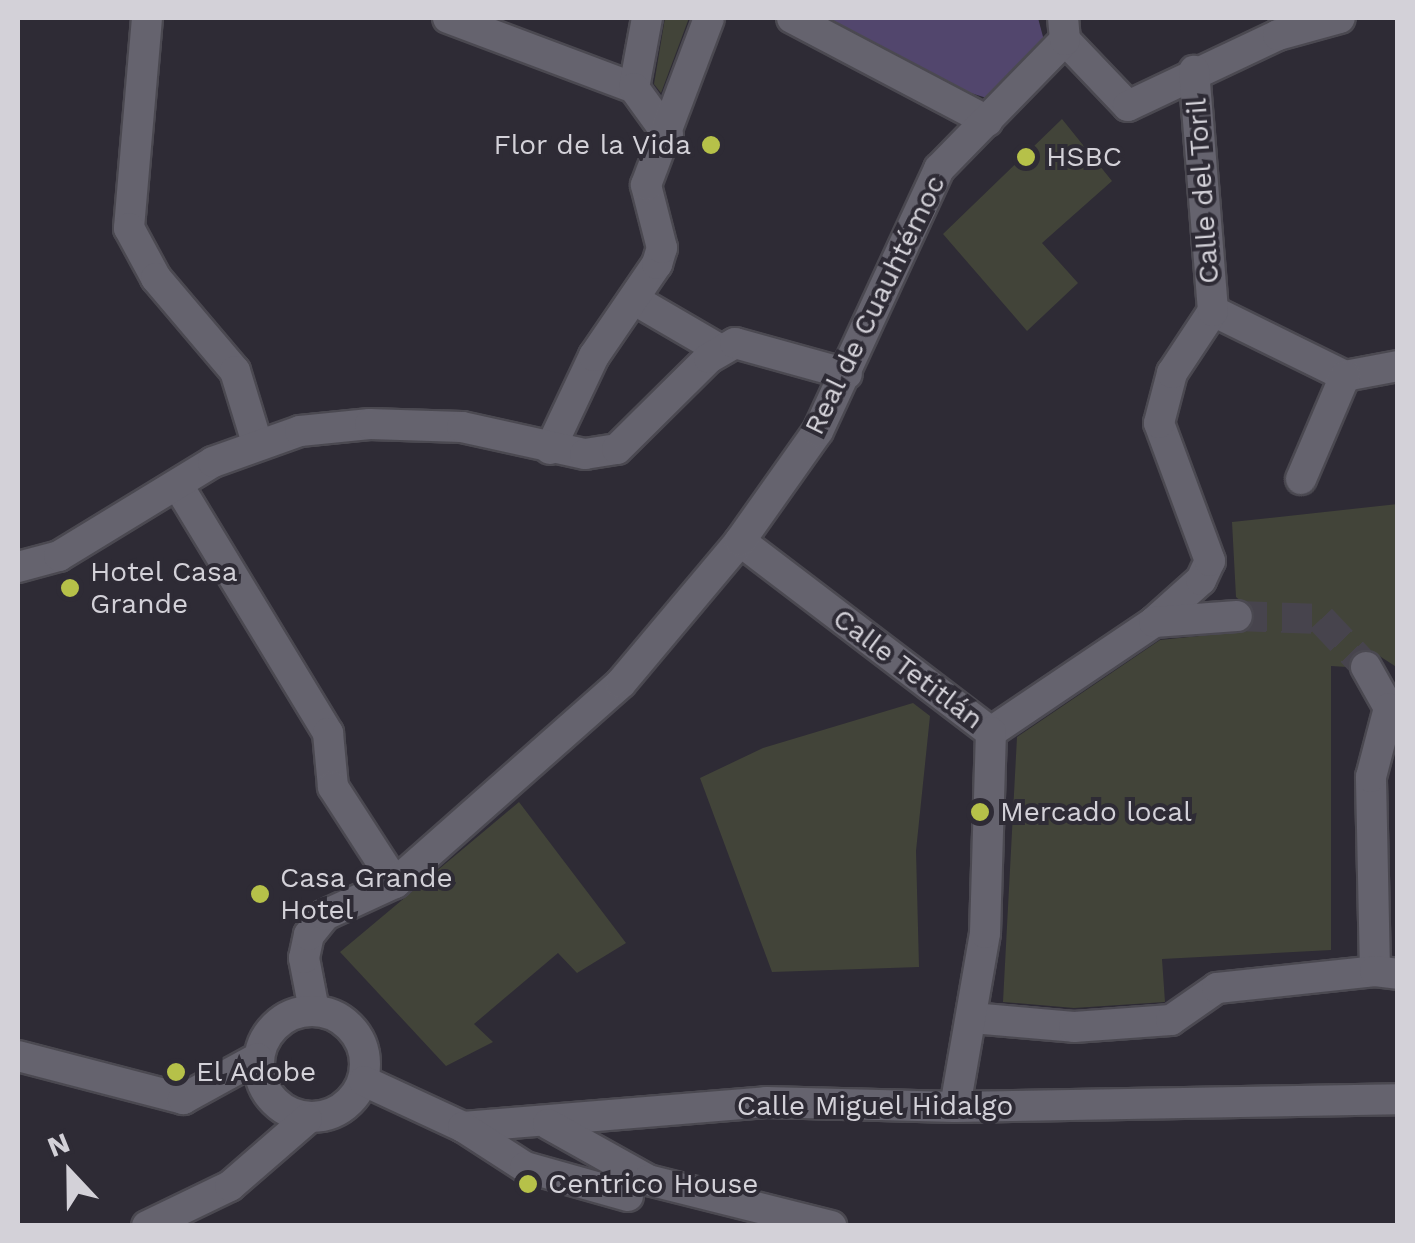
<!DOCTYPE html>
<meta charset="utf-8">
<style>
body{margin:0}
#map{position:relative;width:1415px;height:1243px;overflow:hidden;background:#2e2b35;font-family:"Work Sans",sans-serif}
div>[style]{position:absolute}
.green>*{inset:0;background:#52466d}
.building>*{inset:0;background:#424439}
.minor-tunnel>*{height:30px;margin-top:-15px;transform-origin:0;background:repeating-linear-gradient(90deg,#47444d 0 30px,transparent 0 45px)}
.roads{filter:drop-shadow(2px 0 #4b4951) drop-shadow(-2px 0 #4b4951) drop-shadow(0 2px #4b4951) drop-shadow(0 -2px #4b4951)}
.minor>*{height:30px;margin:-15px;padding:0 15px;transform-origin:15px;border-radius:15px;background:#65636e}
.minor>.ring{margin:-15px;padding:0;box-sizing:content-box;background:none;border:30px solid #65636e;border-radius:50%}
.dots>*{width:28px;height:28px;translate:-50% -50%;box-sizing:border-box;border:5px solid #2e2b35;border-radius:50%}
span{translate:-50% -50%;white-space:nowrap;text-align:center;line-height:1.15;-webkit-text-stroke:8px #2e2b35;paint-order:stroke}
.poi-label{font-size:28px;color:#d3d1d8}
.right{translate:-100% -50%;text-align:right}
.left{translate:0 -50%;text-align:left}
.street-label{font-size:28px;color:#d3d1d8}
.frame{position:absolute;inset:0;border:20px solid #d3d1d8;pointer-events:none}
.north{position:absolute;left:20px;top:1123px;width:100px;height:100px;-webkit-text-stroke:8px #2e2b35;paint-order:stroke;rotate:338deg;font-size:28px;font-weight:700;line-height:40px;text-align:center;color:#d3d1d8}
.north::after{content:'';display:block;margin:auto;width:35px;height:45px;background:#d3d1d8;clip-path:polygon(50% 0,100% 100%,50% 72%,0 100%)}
</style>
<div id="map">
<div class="green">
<div style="clip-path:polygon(817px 18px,1038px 18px,1046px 48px,1002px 103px,915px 75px)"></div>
</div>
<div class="building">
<div style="clip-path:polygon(665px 18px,689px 18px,661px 93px,654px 84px)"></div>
<div style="clip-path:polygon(1062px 119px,1112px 181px,1042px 243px,1078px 283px,1027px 331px,943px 234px)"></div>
<div style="clip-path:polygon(1398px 504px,1398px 668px,1367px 648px,1356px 651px,1347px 667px,1331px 666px,1331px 950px,1162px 959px,1165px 1002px,1074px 1008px,1003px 1002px,1017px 737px,1160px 640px,1248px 631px,1256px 614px,1236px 597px,1232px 522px)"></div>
<div style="clip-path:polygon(913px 703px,930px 716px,916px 851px,919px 967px,772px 972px,700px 778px,763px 748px)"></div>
<div style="clip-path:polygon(519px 802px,626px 943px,577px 973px,558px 953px,474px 1024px,493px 1042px,446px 1066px,340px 952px)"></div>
</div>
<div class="minor-tunnel">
<div style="left:1237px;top:616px;width:84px;rotate:2deg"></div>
<div style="left:1321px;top:619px;width:66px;rotate:46.8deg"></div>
</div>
<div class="roads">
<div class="minor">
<div style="left:147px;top:18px;width:211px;rotate:94.9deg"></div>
<div style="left:129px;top:228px;width:57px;rotate:61.6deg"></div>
<div style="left:156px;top:278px;width:122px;rotate:49.7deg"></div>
<div style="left:235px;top:371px;width:75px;rotate:73deg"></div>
<div style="left:448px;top:18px;width:199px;rotate:20.6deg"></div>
<div style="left:647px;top:18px;width:71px;rotate:100.5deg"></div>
<div style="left:634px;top:88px;width:58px;rotate:54.1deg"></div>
<div style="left:792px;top:18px;width:221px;rotate:27.8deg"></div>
<div style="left:1065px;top:40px;width:91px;rotate:46.3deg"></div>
<div style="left:1128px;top:106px;width:166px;rotate:-25.3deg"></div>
<div style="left:1278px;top:35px;width:64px;rotate:-15.3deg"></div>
<div style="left:635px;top:300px;width:97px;rotate:30.3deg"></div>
<div style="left:1213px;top:311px;width:147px;rotate:26.2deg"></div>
<div style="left:1345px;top:376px;width:54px;rotate:-10.7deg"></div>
<div style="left:550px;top:449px;width:103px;rotate:-64.7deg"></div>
<div style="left:594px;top:356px;width:112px;rotate:-55.6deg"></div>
<div style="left:657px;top:264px;width:17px;rotate:-73deg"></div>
<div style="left:662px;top:248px;width:65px;rotate:-104.3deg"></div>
<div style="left:646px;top:185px;width:178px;rotate:-69.3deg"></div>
<div style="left:1301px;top:479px;width:112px;rotate:-66.9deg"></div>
<div style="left:179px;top:487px;width:288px;rotate:58.8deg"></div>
<div style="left:328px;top:733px;width:54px;rotate:84.7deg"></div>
<div style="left:333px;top:787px;width:114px;rotate:57.1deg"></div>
<div style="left:740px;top:541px;width:315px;rotate:37.3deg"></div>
<div style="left:18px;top:567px;width:42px;rotate:-15deg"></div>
<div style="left:59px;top:556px;width:180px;rotate:-31.4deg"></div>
<div style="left:213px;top:462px;width:92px;rotate:-19.6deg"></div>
<div style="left:300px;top:431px;width:70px;rotate:-5.7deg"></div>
<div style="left:370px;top:424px;width:92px;rotate:1.9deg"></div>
<div style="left:462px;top:427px;width:126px;rotate:12.4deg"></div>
<div style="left:585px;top:454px;width:32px;rotate:-9deg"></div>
<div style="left:617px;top:449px;width:129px;rotate:-44.7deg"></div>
<div style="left:709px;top:358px;width:30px;rotate:-30deg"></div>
<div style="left:735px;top:343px;width:116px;rotate:15.5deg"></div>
<div style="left:1154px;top:622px;width:63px;rotate:-41.8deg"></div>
<div style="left:1201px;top:580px;width:21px;rotate:-65deg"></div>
<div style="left:1210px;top:561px;width:147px;rotate:-110.3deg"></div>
<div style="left:1159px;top:423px;width:52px;rotate:-75.4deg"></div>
<div style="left:1172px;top:373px;width:74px;rotate:-56.5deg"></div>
<div style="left:1213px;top:311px;width:241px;rotate:-94.5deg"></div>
<div style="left:1366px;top:667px;width:47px;rotate:60.7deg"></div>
<div style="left:991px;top:732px;width:197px;rotate:-34deg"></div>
<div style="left:1154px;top:622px;width:83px;rotate:-4.1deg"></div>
<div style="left:1375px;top:971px;width:194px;rotate:-91.2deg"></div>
<div style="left:1371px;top:777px;width:71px;rotate:-75.4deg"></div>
<div style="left:314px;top:1010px;width:53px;rotate:-100.9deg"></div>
<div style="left:304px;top:958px;width:24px;rotate:-78deg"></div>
<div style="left:309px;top:935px;width:26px;rotate:-51deg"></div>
<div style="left:325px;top:915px;width:77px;rotate:-24.6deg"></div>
<div style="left:395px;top:883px;width:302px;rotate:-41.5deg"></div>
<div style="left:621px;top:683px;width:185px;rotate:-50deg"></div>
<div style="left:740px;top:541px;width:135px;rotate:-54.7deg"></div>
<div style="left:818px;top:431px;width:289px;rotate:-65.2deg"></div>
<div style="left:939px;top:169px;width:180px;rotate:-45.7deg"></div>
<div style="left:1065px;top:40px;width:22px;rotate:-95deg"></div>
<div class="ring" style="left:259px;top:1011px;width:76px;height:76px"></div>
<div style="left:972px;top:1018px;width:102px;rotate:5deg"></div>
<div style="left:1074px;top:1027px;width:97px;rotate:-4.1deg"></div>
<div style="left:1171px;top:1020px;width:56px;rotate:-34.8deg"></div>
<div style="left:1217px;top:988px;width:159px;rotate:-6.1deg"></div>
<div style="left:1375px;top:971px;width:23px;rotate:7deg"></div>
<div style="left:18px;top:1056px;width:171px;rotate:14.6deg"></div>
<div style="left:183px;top:1099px;width:85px;rotate:-28.7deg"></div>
<div style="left:364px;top:1081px;width:109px;rotate:24.9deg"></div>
<div style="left:463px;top:1127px;width:304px;rotate:-4.7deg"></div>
<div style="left:766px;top:1102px;width:189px;rotate:1.5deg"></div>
<div style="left:955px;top:1107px;width:443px;rotate:-1deg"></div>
<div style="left:955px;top:1107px;width:177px;rotate:-80.2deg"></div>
<div style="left:985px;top:933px;width:201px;rotate:-88.3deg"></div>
<div style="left:548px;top:1124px;width:115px;rotate:29.2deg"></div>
<div style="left:648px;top:1180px;width:189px;rotate:14.1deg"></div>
<div style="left:463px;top:1127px;width:74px;rotate:32.8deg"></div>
<div style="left:525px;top:1167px;width:107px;rotate:15.7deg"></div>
<div style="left:147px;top:1226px;width:92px;rotate:-25.7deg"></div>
<div style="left:230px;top:1186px;width:102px;rotate:-41deg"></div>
</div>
</div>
<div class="dots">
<div style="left:711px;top:145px;background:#b6c149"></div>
<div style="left:1026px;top:157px;background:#b6c149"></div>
<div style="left:70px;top:588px;background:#b6c149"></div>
<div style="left:980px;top:812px;background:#b6c149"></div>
<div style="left:260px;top:894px;background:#b6c149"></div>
<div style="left:176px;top:1072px;background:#b6c149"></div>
<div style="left:528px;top:1184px;background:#b6c149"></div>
</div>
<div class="poi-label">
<span class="right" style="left:691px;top:145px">Flor de la Vida</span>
<span class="left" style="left:1046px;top:157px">HSBC</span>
<span class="left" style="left:90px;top:588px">Hotel Casa<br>Grande</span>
<span class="left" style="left:1000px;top:812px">Mercado local</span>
<span class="left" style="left:280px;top:894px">Casa Grande<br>Hotel</span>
<span class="left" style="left:196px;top:1072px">El Adobe</span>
<span class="left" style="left:548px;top:1184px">Centrico House</span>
</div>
<div class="street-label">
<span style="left:1203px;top:191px;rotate:-94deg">Calle del Toril</span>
<span style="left:875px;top:305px;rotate:-64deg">Real de Cuauhtémoc</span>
<span style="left:908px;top:669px;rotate:37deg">Calle Tetitlán</span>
<span style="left:875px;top:1106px">Calle Miguel Hidalgo</span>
</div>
<div class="frame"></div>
<div class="north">N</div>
</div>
